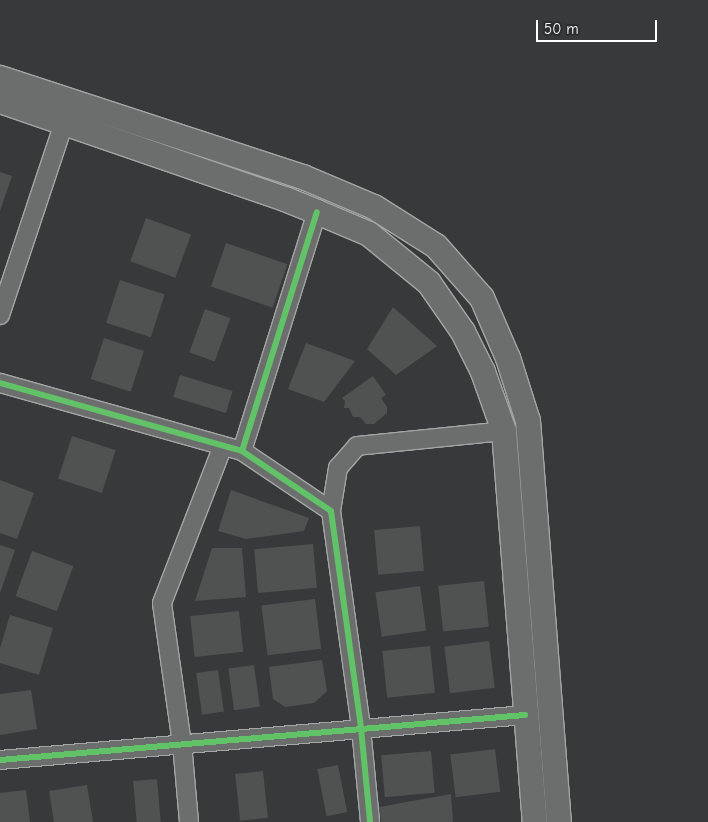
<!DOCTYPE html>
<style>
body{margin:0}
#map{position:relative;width:708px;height:822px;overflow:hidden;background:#38393a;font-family:"Comic Neue",sans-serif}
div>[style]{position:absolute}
.building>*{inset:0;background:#505151;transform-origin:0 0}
.roads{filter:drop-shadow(1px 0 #a5a6a6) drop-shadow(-1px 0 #a5a6a6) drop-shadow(0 1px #a5a6a6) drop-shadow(0 -1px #a5a6a6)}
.minor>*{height:18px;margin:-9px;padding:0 9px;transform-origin:9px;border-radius:9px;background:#6c6d6d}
.secondary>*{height:24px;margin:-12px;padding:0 12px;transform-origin:12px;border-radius:12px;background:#6c6d6d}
.cycleway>*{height:6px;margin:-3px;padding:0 3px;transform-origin:3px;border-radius:3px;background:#61c268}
span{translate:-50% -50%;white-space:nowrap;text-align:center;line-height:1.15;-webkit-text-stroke:5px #2a2d2e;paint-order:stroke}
.scale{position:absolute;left:536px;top:20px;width:121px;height:22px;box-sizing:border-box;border:2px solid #fff;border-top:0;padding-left:6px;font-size:15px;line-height:18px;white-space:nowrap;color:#fff;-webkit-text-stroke:4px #2a2d2e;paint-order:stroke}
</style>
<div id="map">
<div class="building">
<div style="clip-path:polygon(0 172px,12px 176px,0 211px)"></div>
<div style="left:146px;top:218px;width:48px;height:46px;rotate:20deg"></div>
<div style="left:226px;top:243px;width:65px;height:46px;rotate:19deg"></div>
<div style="left:120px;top:280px;width:47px;height:45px;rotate:18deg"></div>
<div style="clip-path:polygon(393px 307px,437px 346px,396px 375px,367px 349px)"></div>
<div style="left:205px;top:309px;width:27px;height:46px;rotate:20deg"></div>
<div style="left:104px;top:338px;width:42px;height:43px;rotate:18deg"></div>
<div style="clip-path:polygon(306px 343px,355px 361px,324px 402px,288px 389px)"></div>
<div style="left:180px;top:375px;width:55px;height:23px;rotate:17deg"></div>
<div style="clip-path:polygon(373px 376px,386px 395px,381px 398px,387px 407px,387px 413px,374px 424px,366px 424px,360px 417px,353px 417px,349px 408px,344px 408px,345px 401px,342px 398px)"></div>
<div style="left:72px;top:436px;width:46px;height:45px;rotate:18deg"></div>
<div style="clip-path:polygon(0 480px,34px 493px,17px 539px,0 533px)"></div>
<div style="clip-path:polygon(231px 490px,309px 518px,304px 531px,246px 539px,218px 531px)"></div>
<div style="left:420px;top:526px;width:45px;height:46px;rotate:85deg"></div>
<div style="left:313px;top:544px;width:44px;height:59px;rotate:85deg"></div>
<div style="clip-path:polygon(0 545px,15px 550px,0 593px)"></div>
<div style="clip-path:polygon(212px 548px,242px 548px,246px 597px,195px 601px)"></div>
<div style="left:32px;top:551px;width:44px;height:48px;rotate:20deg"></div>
<div style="left:484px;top:581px;width:46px;height:46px;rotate:84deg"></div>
<div style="left:420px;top:586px;width:45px;height:45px;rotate:82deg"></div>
<div style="left:315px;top:599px;width:50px;height:54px;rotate:83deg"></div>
<div style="left:239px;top:611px;width:41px;height:49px;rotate:84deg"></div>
<div style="clip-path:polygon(10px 615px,53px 628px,39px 675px,0 663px,0 648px)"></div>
<div style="left:489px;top:641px;width:47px;height:45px;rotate:83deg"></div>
<div style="left:430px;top:646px;width:47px;height:48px;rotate:84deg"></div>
<div style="clip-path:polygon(322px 660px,327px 691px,314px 703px,285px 707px,273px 699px,269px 667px)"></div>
<div style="left:254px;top:665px;width:42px;height:26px;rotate:82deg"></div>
<div style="left:218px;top:670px;width:42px;height:22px;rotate:82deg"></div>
<div style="clip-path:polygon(31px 690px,37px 729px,0 735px,0 694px)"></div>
<div style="left:495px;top:749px;width:43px;height:45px;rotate:83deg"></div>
<div style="left:431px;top:751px;width:42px;height:50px;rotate:85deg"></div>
<div style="left:338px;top:765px;width:48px;height:21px;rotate:79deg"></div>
<div style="left:263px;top:771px;width:47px;height:28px;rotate:84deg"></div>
<div style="left:157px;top:779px;width:43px;height:24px;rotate:85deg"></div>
<div style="clip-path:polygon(87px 785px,93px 822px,54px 822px,49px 791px)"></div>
<div style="clip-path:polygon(26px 790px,30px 822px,0 822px,0 793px)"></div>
<div style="clip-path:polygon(451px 794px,453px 822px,381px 822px,379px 807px)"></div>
</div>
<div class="roads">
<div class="minor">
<div style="left:0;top:315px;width:202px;rotate:-71.6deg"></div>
<div style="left:0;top:383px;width:251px;rotate:15.7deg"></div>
<div style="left:242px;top:451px;width:107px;rotate:34deg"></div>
<div style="left:331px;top:511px;width:219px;rotate:82.1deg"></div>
<div style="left:361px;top:728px;width:94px;rotate:84.5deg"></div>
<div style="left:242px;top:451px;width:250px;rotate:-72.6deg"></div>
<div style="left:331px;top:511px;width:44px;rotate:-80.8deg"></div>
<div style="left:338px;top:468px;width:29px;rotate:-49deg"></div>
<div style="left:357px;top:446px;width:148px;rotate:-5.8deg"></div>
<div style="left:0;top:760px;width:527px;rotate:-4.9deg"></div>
<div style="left:189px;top:822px;width:78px;rotate:-95.1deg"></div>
<div style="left:182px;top:744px;width:142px;rotate:-98.1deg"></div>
<div style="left:162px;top:603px;width:168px;rotate:-68.8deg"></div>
</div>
<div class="secondary">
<div style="left:0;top:78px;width:319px;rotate:18.1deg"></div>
<div style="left:303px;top:177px;width:77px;rotate:22.9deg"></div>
<div style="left:374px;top:207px;width:73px;rotate:32.2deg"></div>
<div style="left:436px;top:246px;width:69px;rotate:48.5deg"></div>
<div style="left:482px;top:298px;width:65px;rotate:66.6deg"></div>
<div style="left:508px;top:358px;width:66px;rotate:72.4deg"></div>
<div style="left:528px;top:421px;width:402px;rotate:85.6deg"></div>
<div style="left:0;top:101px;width:301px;rotate:19deg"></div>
<div style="left:285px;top:199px;width:35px;rotate:22deg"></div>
<div style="left:317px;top:212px;width:56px;rotate:22.9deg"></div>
<div style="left:369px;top:234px;width:77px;rotate:39.2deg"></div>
<div style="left:429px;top:283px;width:60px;rotate:55.2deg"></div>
<div style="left:463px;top:332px;width:45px;rotate:63.4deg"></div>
<div style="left:483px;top:372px;width:63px;rotate:70.4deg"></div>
<div style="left:504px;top:431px;width:392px;rotate:85.5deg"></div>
</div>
</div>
<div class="cycleway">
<div style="left:0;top:383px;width:251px;rotate:15.7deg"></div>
<div style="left:242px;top:451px;width:107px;rotate:34deg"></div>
<div style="left:331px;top:511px;width:219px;rotate:82.1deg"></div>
<div style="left:361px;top:728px;width:94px;rotate:84.5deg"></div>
<div style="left:242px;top:451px;width:250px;rotate:-72.6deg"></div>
<div style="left:0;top:760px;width:527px;rotate:-4.9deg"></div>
</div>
<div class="scale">50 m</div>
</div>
